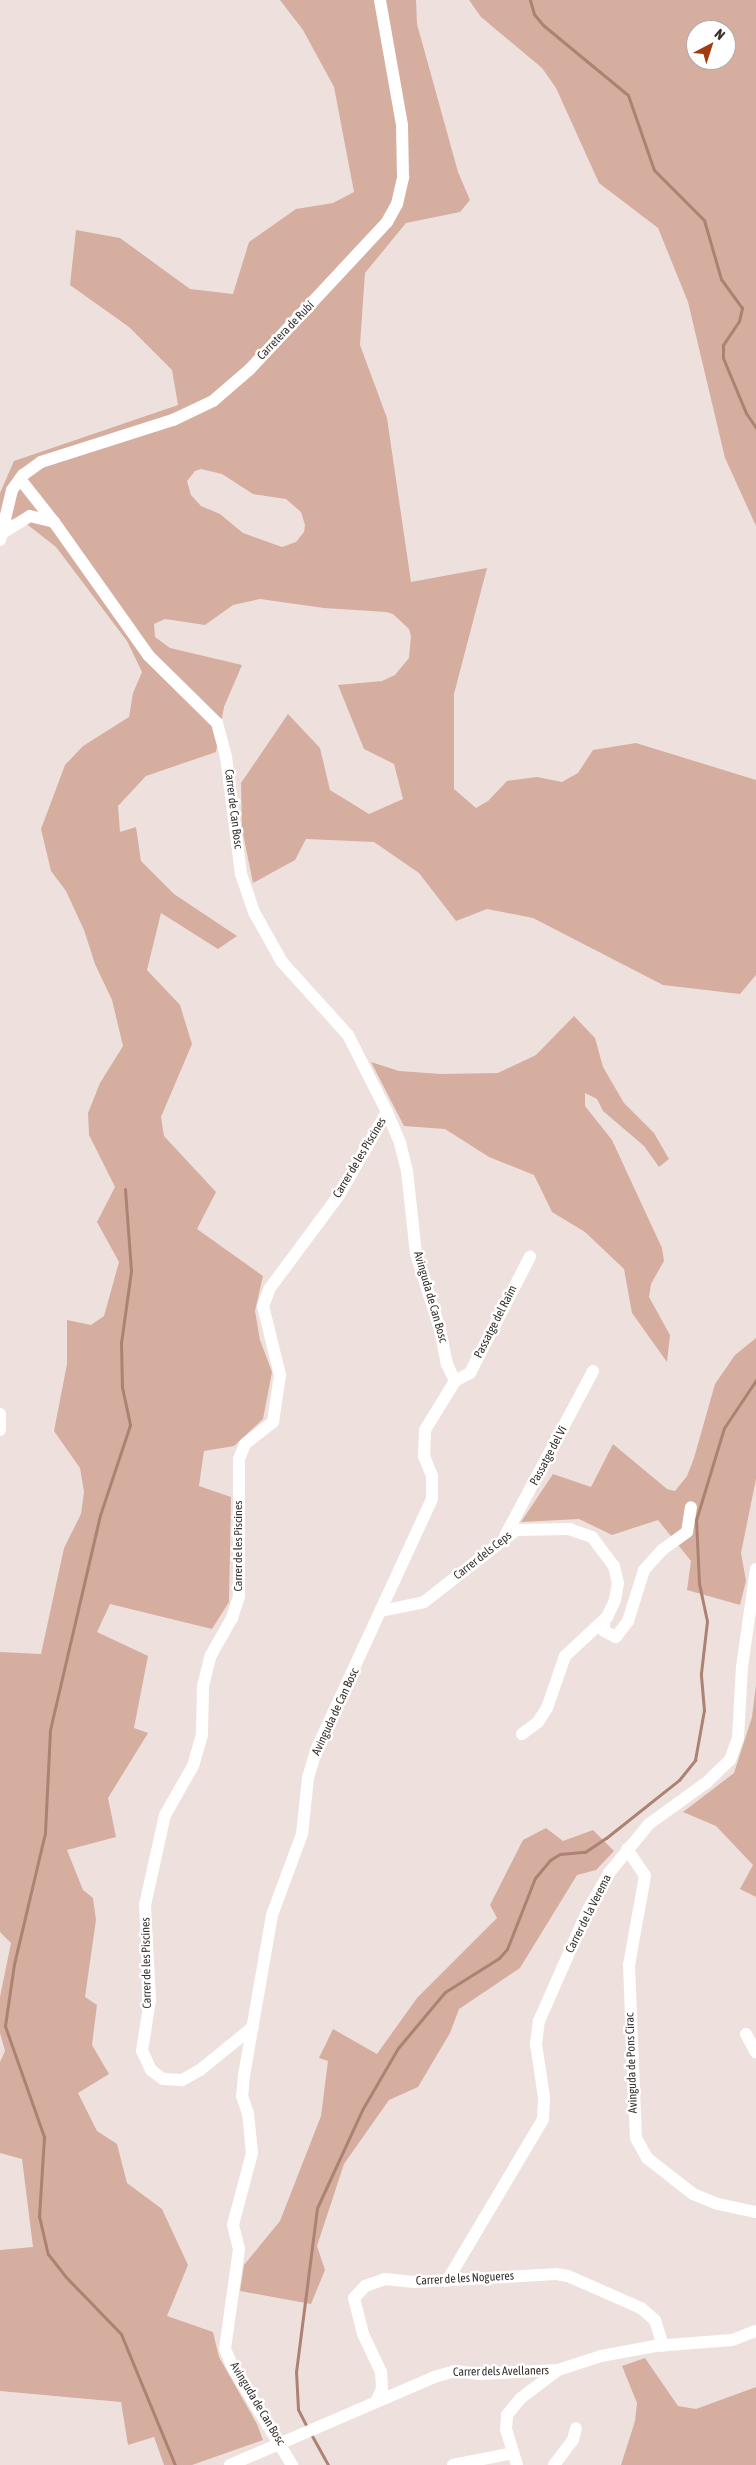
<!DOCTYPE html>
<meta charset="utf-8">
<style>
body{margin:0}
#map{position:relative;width:756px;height:2465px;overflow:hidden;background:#eee1dd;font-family:"Asap Condensed",sans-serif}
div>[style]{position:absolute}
.green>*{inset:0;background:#d5aea0}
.stream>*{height:3px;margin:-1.5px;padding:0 1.5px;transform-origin:1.5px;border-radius:1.5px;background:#ac8273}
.minor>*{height:12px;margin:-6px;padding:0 6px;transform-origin:6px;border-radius:6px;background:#fff}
span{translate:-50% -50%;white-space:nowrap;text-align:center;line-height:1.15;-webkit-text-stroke:5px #fff;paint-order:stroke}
.street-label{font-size:12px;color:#373230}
.north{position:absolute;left:686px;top:20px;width:50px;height:50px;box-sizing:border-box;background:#fff;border:1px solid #afadac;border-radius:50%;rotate:40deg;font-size:14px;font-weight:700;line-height:20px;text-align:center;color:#373230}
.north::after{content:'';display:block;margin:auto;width:18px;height:22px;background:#a13c10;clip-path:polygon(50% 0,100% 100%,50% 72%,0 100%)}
</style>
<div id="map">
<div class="green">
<div style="clip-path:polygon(evenodd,280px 0,416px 0,417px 24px,458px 172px,470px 200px,460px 212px,406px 223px,365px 273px,360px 345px,387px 418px,411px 582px,487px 568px,454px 694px,454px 789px,476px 808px,488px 801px,507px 781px,537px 777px,562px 782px,578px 773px,593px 750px,636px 743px,756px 780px,756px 975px,740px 994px,663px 985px,533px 918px,487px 909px,456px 921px,419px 873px,374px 842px,306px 839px,295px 860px,253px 883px,242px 829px,241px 783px,288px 714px,320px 748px,330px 790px,369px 814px,403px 799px,394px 764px,364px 749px,338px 685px,382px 681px,395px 675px,409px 658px,411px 636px,409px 629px,393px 614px,386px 612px,324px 608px,260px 599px,233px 605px,205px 625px,165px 619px,154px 624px,155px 637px,170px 648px,242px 665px,224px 707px,216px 752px,146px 776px,118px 806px,120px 832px,136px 827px,141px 861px,174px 894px,237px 936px,218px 949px,161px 913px,147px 970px,180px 1005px,192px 1044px,161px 1117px,164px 1136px,216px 1192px,197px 1229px,263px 1276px,255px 1311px,260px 1340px,272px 1372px,263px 1419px,234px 1446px,204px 1451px,199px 1486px,231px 1497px,229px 1602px,212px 1629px,110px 1604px,97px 1632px,148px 1656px,134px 1728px,148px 1733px,108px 1798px,116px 1837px,67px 1850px,83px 1890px,93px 1898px,96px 1920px,85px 1997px,97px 2005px,92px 2045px,109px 2074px,78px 2093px,97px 2131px,117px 2144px,127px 2183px,162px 2209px,188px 2265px,167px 2316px,213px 2332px,219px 2357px,257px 2424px,263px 2440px,192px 2465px,164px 2465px,154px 2437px,128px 2445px,121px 2402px,0 2391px,0 2250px,33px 2247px,22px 2159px,0 2153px,0 2062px,5px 2051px,0 2033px,0 1997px,11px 1943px,0 1932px,0 1652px,41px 1654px,64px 1548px,81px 1514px,84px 1492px,80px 1468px,54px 1431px,67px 1364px,67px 1320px,91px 1325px,104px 1316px,119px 1262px,97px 1222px,115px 1187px,89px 1135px,88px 1113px,100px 1083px,123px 1046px,112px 1000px,95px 964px,84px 930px,66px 891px,51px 871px,41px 829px,65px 765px,83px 746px,129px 717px,133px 693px,142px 672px,127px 641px,56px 547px,24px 522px,0 517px,0 493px,14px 461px,178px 405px,172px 370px,129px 327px,70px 285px,76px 230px,120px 238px,190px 289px,233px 294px,249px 242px,296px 209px,333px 203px,354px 192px,334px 87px,303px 30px,280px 0,201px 469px,222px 474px,253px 494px,286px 499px,301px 512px,305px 525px,304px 532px,296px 542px,282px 547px,243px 533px,220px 514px,201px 506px,191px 495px,187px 481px,195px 471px,201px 469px)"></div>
<div style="clip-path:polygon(evenodd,469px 0,756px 0,756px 526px,725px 458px,688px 302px,658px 228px,599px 183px,556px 88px,542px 68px,481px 17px,469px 0,696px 30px,726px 30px,726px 60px,696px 60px,696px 30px)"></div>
<div style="clip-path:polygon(574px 1016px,595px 1038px,603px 1067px,624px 1103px,654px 1133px,669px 1159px,659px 1167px,644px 1146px,603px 1111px,597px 1099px,585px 1093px,585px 1106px,612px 1140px,662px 1248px,664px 1261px,651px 1284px,649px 1297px,670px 1335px,667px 1362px,632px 1313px,624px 1269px,585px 1232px,552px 1212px,534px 1175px,489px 1157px,445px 1129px,404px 1126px,371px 1062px,399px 1071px,441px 1074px,498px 1073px,536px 1055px)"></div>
<div style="clip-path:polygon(756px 1338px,756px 1479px,741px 1553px,746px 1581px,740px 1605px,687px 1590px,691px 1561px,658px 1520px,612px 1535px,579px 1519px,521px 1522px,553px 1474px,591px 1487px,613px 1444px,667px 1489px,675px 1491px,687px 1476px,694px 1458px,715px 1384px,735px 1355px)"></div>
<div style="clip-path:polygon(756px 1685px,756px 1897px,740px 1889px,753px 1865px,716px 1826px,683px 1812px,734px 1773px,752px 1717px)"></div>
<div style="clip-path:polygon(546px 1828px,563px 1841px,593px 1830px,614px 1851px,596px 1870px,577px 1875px,520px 1968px,459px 2009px,450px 2033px,418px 2087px,389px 2100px,344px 2164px,317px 2246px,325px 2270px,311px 2304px,240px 2291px,244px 2265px,280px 2221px,321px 2116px,328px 2061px,319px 2058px,333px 2029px,377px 2054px,417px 1998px,497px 1918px,490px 1905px,523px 1840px)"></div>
<div style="clip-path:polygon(645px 2358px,678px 2406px,696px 2409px,756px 2387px,756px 2465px,621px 2465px,635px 2421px,637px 2403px,622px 2366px)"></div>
</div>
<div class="stream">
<div style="left:530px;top:0;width:15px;rotate:74deg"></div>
<div style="left:534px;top:14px;width:14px;rotate:51deg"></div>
<div style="left:543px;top:25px;width:110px;rotate:39.5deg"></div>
<div style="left:628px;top:95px;width:79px;rotate:70.9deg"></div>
<div style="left:654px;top:170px;width:71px;rotate:45deg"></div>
<div style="left:704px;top:220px;width:61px;rotate:73.9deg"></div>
<div style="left:721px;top:279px;width:36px;rotate:54deg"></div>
<div style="left:742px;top:308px;width:13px;rotate:103deg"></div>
<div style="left:739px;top:321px;width:29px;rotate:124deg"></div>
<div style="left:723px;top:345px;width:13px;rotate:90deg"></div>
<div style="left:723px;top:358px;width:60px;rotate:67.3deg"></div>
<div style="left:746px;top:413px;width:18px;rotate:56deg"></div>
<div style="left:125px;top:1189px;width:82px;rotate:85.8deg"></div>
<div style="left:131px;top:1271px;width:73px;rotate:97.9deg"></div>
<div style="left:121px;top:1343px;width:44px;rotate:88.7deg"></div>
<div style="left:122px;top:1387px;width:39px;rotate:78deg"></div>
<div style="left:130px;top:1425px;width:95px;rotate:108.4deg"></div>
<div style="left:100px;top:1515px;width:221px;rotate:103.1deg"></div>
<div style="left:50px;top:1730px;width:103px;rotate:92.8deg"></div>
<div style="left:45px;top:1833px;width:135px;rotate:103.3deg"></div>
<div style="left:14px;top:1964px;width:63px;rotate:98.3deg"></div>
<div style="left:5px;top:2026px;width:118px;rotate:70.6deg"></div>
<div style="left:44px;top:2137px;width:79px;rotate:93.6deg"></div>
<div style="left:39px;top:2216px;width:39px;rotate:77deg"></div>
<div style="left:48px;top:2254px;width:29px;rotate:52deg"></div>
<div style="left:66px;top:2277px;width:79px;rotate:46deg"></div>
<div style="left:121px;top:2334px;width:142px;rotate:67.6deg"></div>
<div style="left:308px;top:2429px;width:22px;rotate:-117deg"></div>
<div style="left:298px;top:2409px;width:37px;rotate:-93deg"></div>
<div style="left:296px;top:2372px;width:165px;rotate:-82.7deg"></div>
<div style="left:317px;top:2208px;width:108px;rotate:-65.3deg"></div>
<div style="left:362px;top:2110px;width:72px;rotate:-59.9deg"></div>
<div style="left:398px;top:2048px;width:73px;rotate:-50deg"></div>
<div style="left:445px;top:1992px;width:64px;rotate:-32.2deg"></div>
<div style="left:499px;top:1958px;width:12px;rotate:-48deg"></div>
<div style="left:507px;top:1949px;width:76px;rotate:-68.5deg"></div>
<div style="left:535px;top:1878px;width:23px;rotate:-50deg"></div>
<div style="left:550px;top:1860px;width:12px;rotate:-31deg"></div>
<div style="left:560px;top:1854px;width:25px;rotate:-5deg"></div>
<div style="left:585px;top:1852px;width:25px;rotate:-34deg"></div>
<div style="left:606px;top:1838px;width:93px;rotate:-38.5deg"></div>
<div style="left:679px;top:1780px;width:26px;rotate:-51deg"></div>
<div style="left:695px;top:1760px;width:51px;rotate:-79.8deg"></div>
<div style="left:704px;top:1710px;width:37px;rotate:-95deg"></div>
<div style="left:701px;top:1673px;width:52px;rotate:-83.4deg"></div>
<div style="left:707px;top:1621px;width:39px;rotate:-102deg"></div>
<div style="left:699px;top:1583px;width:63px;rotate:-92.7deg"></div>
<div style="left:696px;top:1520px;width:96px;rotate:-73.1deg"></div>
<div style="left:724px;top:1428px;width:58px;rotate:-56.3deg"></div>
<div style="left:311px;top:2434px;width:35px;rotate:61deg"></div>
</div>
<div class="minor">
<div style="left:20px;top:479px;width:55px;rotate:51.7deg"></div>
<div style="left:54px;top:522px;width:163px;rotate:54.7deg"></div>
<div style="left:148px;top:655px;width:97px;rotate:44.6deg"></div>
<div style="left:217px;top:723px;width:35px;rotate:75deg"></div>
<div style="left:226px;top:757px;width:118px;rotate:82.7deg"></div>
<div style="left:241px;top:874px;width:40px;rotate:71.1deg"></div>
<div style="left:254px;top:912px;width:57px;rotate:60.8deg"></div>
<div style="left:282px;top:962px;width:98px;rotate:47.9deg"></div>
<div style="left:348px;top:1035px;width:86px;rotate:63.1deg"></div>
<div style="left:387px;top:1112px;width:34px;rotate:67deg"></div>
<div style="left:400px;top:1143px;width:29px;rotate:76deg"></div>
<div style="left:407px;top:1171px;width:83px;rotate:83.8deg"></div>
<div style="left:416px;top:1254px;width:79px;rotate:72.3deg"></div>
<div style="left:440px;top:1329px;width:36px;rotate:79deg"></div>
<div style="left:447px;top:1364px;width:19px;rotate:65deg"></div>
<div style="left:455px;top:1381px;width:57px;rotate:121.5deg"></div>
<div style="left:425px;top:1430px;width:26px;rotate:92deg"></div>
<div style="left:424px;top:1456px;width:22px;rotate:68deg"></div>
<div style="left:432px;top:1476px;width:23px;rotate:90deg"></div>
<div style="left:432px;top:1499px;width:274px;rotate:114.8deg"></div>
<div style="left:317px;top:1748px;width:31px;rotate:107deg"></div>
<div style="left:308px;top:1778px;width:56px;rotate:96.1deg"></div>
<div style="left:302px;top:1834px;width:86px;rotate:110.3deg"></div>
<div style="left:272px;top:1915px;width:162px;rotate:99.9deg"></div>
<div style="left:244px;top:2075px;width:21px;rotate:95deg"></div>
<div style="left:242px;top:2096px;width:18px;rotate:71deg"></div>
<div style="left:248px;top:2113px;width:40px;rotate:84.3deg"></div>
<div style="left:252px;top:2153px;width:74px;rotate:104.8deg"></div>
<div style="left:233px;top:2225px;width:25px;rotate:76deg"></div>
<div style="left:239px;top:2249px;width:101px;rotate:98deg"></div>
<div style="left:225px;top:2349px;width:21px;rotate:67deg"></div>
<div style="left:233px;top:2368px;width:114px;rotate:58.7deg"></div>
<div style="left:1px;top:534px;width:34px;rotate:-32deg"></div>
<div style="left:30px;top:516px;width:25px;rotate:14deg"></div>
<div style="left:0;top:540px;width:51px;rotate:-76.5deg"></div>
<div style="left:12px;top:490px;width:19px;rotate:-54deg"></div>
<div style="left:23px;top:475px;width:22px;rotate:-36deg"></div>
<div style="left:41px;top:462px;width:139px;rotate:-17.7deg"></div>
<div style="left:173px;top:420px;width:44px;rotate:-25.4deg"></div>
<div style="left:213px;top:401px;width:49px;rotate:-40.9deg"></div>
<div style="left:250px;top:369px;width:201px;rotate:-47deg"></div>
<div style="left:387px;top:222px;width:21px;rotate:-61deg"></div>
<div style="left:397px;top:204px;width:28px;rotate:-77deg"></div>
<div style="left:403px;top:177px;width:52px;rotate:-91.1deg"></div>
<div style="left:402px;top:125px;width:127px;rotate:-100deg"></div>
<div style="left:455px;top:1381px;width:17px;rotate:-28deg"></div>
<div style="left:470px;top:1373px;width:131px;rotate:-62.7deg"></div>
<div style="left:0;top:1414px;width:16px;rotate:90deg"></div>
<div style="left:505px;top:1536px;width:187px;rotate:-61.9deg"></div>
<div style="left:381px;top:1611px;width:44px;rotate:-11.8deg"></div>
<div style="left:424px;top:1602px;width:117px;rotate:-38deg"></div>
<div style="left:516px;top:1530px;width:53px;rotate:-1.1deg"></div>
<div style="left:569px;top:1529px;width:24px;rotate:19deg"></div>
<div style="left:592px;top:1537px;width:36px;rotate:53deg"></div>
<div style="left:614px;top:1566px;width:17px;rotate:77deg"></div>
<div style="left:618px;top:1583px;width:17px;rotate:100deg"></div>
<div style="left:615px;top:1600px;width:19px;rotate:115deg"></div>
<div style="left:607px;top:1617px;width:57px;rotate:137.1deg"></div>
<div style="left:565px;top:1656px;width:55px;rotate:109.1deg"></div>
<div style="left:547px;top:1708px;width:17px;rotate:123deg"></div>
<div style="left:538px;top:1722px;width:20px;rotate:143deg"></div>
<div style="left:604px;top:1620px;width:11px;rotate:90deg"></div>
<div style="left:604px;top:1631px;width:13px;rotate:27deg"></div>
<div style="left:616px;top:1637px;width:20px;rotate:-53deg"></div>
<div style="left:628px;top:1621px;width:53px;rotate:-72.6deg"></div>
<div style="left:644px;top:1570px;width:27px;rotate:-48deg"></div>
<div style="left:662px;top:1550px;width:31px;rotate:-36deg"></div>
<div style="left:687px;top:1532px;width:25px;rotate:-81deg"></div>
<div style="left:627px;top:1849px;width:32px;rotate:56deg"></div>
<div style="left:645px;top:1876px;width:90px;rotate:100.2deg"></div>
<div style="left:629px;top:1965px;width:173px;rotate:87.7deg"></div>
<div style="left:636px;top:2138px;width:23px;rotate:61deg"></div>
<div style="left:647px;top:2158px;width:58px;rotate:38deg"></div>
<div style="left:693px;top:2194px;width:27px;rotate:22deg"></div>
<div style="left:718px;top:2204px;width:39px;rotate:12deg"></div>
<div style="left:253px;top:2027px;width:68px;rotate:140.9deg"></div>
<div style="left:200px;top:2070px;width:21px;rotate:151deg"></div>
<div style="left:182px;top:2080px;width:19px;rotate:-177deg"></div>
<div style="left:163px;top:2079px;width:15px;rotate:-143deg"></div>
<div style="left:151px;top:2070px;width:21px;rotate:-115deg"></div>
<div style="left:142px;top:2051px;width:52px;rotate:-81.1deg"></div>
<div style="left:150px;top:2000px;width:95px;rotate:-93deg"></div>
<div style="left:145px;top:1905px;width:92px;rotate:-77.5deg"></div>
<div style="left:165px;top:1815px;width:56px;rotate:-60.3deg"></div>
<div style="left:193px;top:1766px;width:33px;rotate:-74deg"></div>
<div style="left:202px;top:1734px;width:48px;rotate:-88.8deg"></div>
<div style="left:203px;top:1686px;width:32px;rotate:-76deg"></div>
<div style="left:211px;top:1655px;width:43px;rotate:-60.4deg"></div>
<div style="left:232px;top:1618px;width:23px;rotate:-72deg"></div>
<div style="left:239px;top:1596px;width:137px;rotate:-90deg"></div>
<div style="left:239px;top:1459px;width:16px;rotate:-68deg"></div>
<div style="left:245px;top:1444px;width:36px;rotate:-38deg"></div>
<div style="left:273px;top:1422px;width:48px;rotate:-81.5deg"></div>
<div style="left:280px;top:1375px;width:71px;rotate:-103.8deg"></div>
<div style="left:263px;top:1306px;width:19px;rotate:-69deg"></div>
<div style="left:270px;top:1288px;width:116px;rotate:-53.4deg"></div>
<div style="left:339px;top:1195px;width:96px;rotate:-60deg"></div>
<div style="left:746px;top:2034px;width:21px;rotate:62deg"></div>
<div style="left:447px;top:2281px;width:188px;rotate:-59.3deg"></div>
<div style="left:543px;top:2119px;width:22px;rotate:-87deg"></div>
<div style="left:544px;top:2097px;width:54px;rotate:-98.6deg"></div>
<div style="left:536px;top:2044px;width:23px;rotate:-83deg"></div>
<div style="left:539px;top:2021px;width:121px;rotate:-66.2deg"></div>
<div style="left:588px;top:1910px;width:43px;rotate:-60.4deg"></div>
<div style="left:609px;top:1873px;width:63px;rotate:-50.8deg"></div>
<div style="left:649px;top:1824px;width:72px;rotate:-35.9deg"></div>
<div style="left:707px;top:1782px;width:32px;rotate:-44deg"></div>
<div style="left:730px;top:1760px;width:23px;rotate:-70deg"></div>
<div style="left:738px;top:1738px;width:71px;rotate:-86.8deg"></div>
<div style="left:742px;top:1667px;width:99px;rotate:-81.9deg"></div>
<div style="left:376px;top:2402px;width:14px;rotate:-65deg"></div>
<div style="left:382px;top:2389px;width:17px;rotate:-93deg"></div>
<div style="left:381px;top:2372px;width:42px;rotate:-115.3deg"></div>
<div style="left:363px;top:2334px;width:37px;rotate:-104deg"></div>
<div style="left:354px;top:2298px;width:16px;rotate:-47deg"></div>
<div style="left:365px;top:2286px;width:21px;rotate:-19deg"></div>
<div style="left:385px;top:2279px;width:30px;rotate:6deg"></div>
<div style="left:415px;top:2282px;width:141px;rotate:-3.2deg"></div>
<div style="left:556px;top:2274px;width:12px;rotate:9deg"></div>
<div style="left:568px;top:2276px;width:80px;rotate:23.7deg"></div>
<div style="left:641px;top:2308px;width:18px;rotate:41deg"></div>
<div style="left:655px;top:2320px;width:27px;rotate:73deg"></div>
<div style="left:230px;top:2465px;width:222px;rotate:-23.3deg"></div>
<div style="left:434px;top:2377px;width:22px;rotate:-16deg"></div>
<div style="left:455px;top:2371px;width:25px;rotate:7deg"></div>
<div style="left:480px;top:2374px;width:78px;rotate:-2.9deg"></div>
<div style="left:558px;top:2370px;width:45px;rotate:-18deg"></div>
<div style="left:601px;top:2356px;width:55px;rotate:-10.5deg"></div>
<div style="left:655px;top:2346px;width:77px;rotate:-4.5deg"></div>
<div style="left:732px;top:2340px;width:26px;rotate:-21deg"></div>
<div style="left:453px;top:2465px;width:61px;rotate:-11.3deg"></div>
<div style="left:517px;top:2465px;width:37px;rotate:-107deg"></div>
<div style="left:506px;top:2430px;width:15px;rotate:-86deg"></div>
<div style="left:507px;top:2415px;width:22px;rotate:-51deg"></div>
<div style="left:521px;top:2398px;width:46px;rotate:-37.1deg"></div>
<div style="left:554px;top:2465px;width:31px;rotate:-53deg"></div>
<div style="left:573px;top:2440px;width:12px;rotate:-76deg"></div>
</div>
<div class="street-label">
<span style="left:286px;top:331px;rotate:-46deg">Carretera de Rubí</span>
<span style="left:233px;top:809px;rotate:83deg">Carrer de Can Bosc</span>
<span style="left:360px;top:1158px;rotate:-59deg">Carrer de les Piscines</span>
<span style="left:430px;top:1297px;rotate:74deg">Avinguda de Can Bosc</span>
<span style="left:496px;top:1322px;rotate:-63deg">Passatge del Raïm</span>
<span style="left:549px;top:1456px;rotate:-62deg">Passatge del Vi</span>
<span style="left:239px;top:1546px;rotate:-90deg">Carrer de les Piscines</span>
<span style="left:483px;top:1556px;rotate:-38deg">Carrer dels Ceps</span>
<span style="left:336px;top:1712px;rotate:-65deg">Avinguda de Can Bosc</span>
<span style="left:589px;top:1914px;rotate:-63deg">Carrer de la Verema</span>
<span style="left:147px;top:1963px;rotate:-91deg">Carrer de les Piscines</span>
<span style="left:632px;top:2063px;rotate:-92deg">Avinguda de Pons Cirac</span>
<span style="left:465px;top:2279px;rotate:-3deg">Carrer de les Nogueres</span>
<span style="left:501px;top:2372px;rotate:-1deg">Carrer dels Avellaners</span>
<span style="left:257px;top:2404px;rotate:59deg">Avinguda de Can Bosc</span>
</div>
<div class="north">N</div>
</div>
